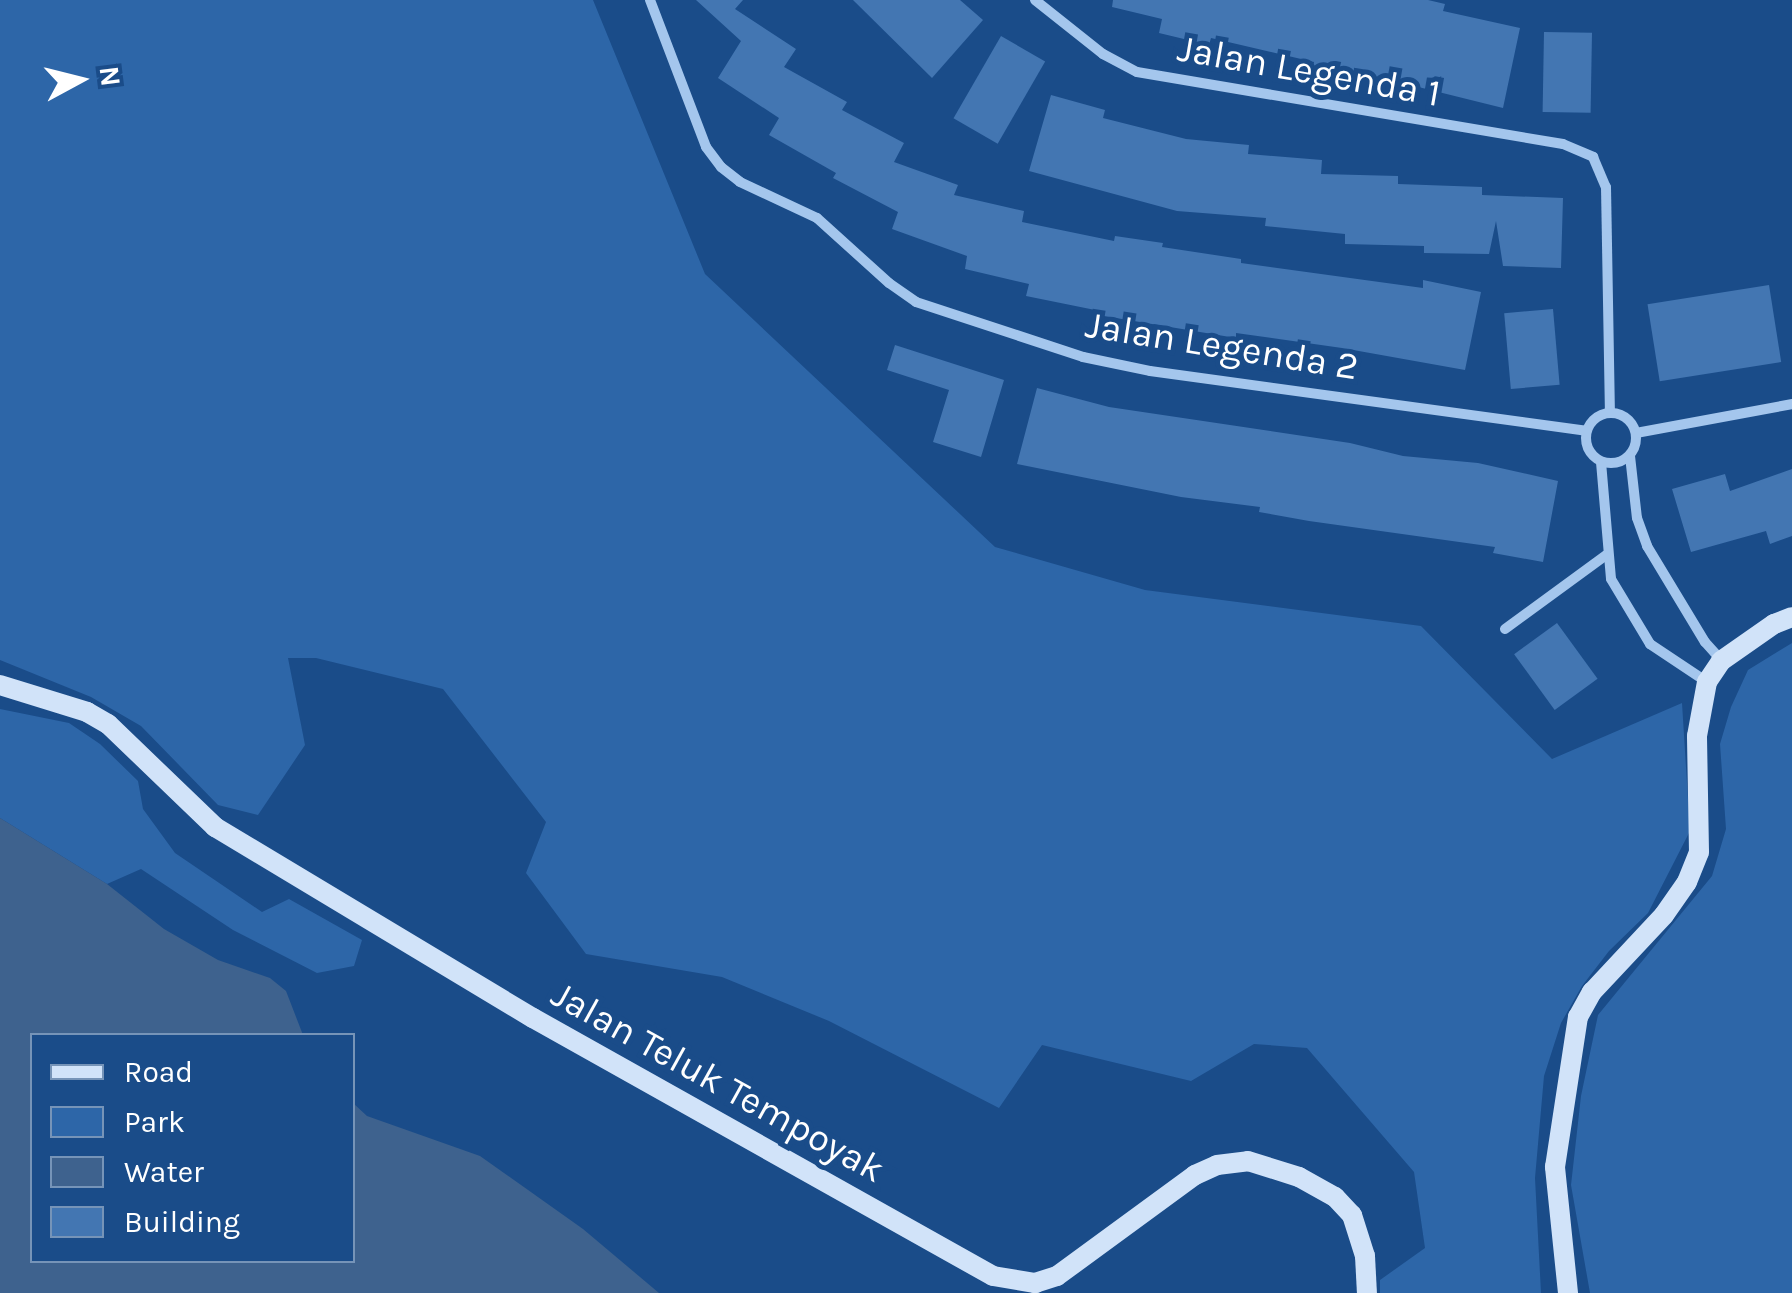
<!DOCTYPE html>
<style>
body{margin:0}
#map{position:relative;width:1792px;height:1293px;overflow:hidden;background:#1a4c89;font-family:Karla,sans-serif}
div>[style]{position:absolute}
.green>*{inset:0;background:#2d66a8}
.water>*{inset:0;background:#3e628e}
.building>*{inset:0;background:#4376b2;transform-origin:0 0}
.street>*{height:10px;margin:-5px;padding:0 5px;transform-origin:5px;border-radius:5px;background:#a4c6ed}
.street>.ring{margin:-5px;padding:0;box-sizing:content-box;background:none;border:10px solid #a4c6ed;border-radius:50%}
.secondary>*{height:20px;margin:-10px;padding:0 10px;transform-origin:10px;border-radius:10px;background:#d1e3f9}
span{translate:-50% -50%;white-space:nowrap;text-align:center;line-height:1.15;-webkit-text-stroke:10px #1a4c89;paint-order:stroke}
.street-label{font-size:38px;color:#fff}
.legend{position:absolute;left:30px;top:1033px;width:325px;height:230px;box-sizing:border-box;background:#1a4c89;border:2px solid #7694b8;margin:0;padding:12px 18px;list-style:none;font-size:30px;color:#fff}
.legend li{display:flex;align-items:center;gap:20px;height:50px}
.legend b{width:50px;border:2px solid #7694b8}
.north{position:absolute;left:30px;top:30px;width:100px;height:100px;-webkit-text-stroke:8px #1a4c89;paint-order:stroke;rotate:83deg;font-size:28px;font-weight:700;line-height:40px;text-align:center;color:#fff}
.north::after{content:'';display:block;margin:auto;width:35px;height:45px;background:#fff;clip-path:polygon(50% 0,100% 100%,50% 72%,0 100%)}
</style>
<div id="map">
<div class="green">
<div style="clip-path:polygon(0 0,593px 0,705px 274px,995px 547px,1145px 590px,1421px 626px,1552px 759px,1682px 703px,1690px 831px,1648px 913px,1609px 951px,1582px 986px,1561px 1023px,1544px 1076px,1535px 1178px,1541px 1293px,1380px 1293px,1380px 1280px,1425px 1248px,1414px 1172px,1307px 1048px,1254px 1044px,1191px 1081px,1042px 1045px,999px 1108px,829px 1021px,722px 977px,586px 954px,526px 873px,546px 822px,443px 689px,316px 658px,288px 658px,305px 745px,258px 815px,218px 805px,141px 726px,91px 697px,0 660px)"></div>
<div style="clip-path:polygon(1792px 643px,1792px 1293px,1590px 1293px,1571px 1185px,1581px 1096px,1598px 1015px,1712px 876px,1726px 829px,1720px 744px,1731px 707px,1748px 670px)"></div>
<div style="clip-path:polygon(0 709px,69px 723px,100px 744px,138px 781px,143px 809px,175px 853px,262px 912px,289px 899px,362px 940px,354px 966px,317px 973px,233px 930px,141px 869px,107px 884px,0 818px)"></div>
</div>
<div class="water">
<div style="clip-path:polygon(0 818px,107px 884px,164px 929px,218px 960px,270px 978px,286px 991px,303px 1035px,32px 1036px,32px 1260px,352px 1260px,353px 1103px,367px 1116px,480px 1156px,583px 1229px,659px 1293px,0 1293px)"></div>
</div>
<div class="building">
<div style="clip-path:polygon(696px 0,743px 0,735px 9px,796px 49px,784px 67px,847px 102px,842px 110px,904px 143px,894px 162px,958px 185px,954px 195px,1024px 211px,1022px 222px,1114px 241px,1115px 236px,1163px 243px,1162px 247px,1241px 259px,1241px 263px,1423px 288px,1423px 280px,1481px 292px,1465px 370px,1342px 348px,1236px 333px,1236px 338px,1104px 316px,1105px 312px,1026px 296px,1029px 284px,965px 269px,967px 256px,892px 229px,898px 212px,833px 178px,836px 173px,769px 135px,779px 118px,718px 78px,741px 41px)"></div>
<div style="clip-path:polygon(853px 0,960px 0,983px 20px,932px 78px)"></div>
<div style="clip-path:polygon(1113px 0,1428px 0,1445px 4px,1443px 11px,1520px 28px,1503px 108px,1362px 73px,1361px 78px,1313px 67px,1314px 62px,1211px 38px,1209px 45px,1159px 33px,1162px 19px,1112px 7px)"></div>
<div style="left:1544px;top:32px;width:48px;height:80px;rotate:1deg"></div>
<div style="left:1001px;top:36px;width:51px;height:95px;rotate:30deg"></div>
<div style="clip-path:polygon(1051px 95px,1105px 110px,1103px 118px,1186px 139px,1249px 145px,1248px 154px,1322px 160px,1321px 174px,1398px 176px,1398px 184px,1482px 187px,1482px 195px,1563px 198px,1561px 268px,1503px 266px,1496px 221px,1489px 254px,1424px 253px,1424px 246px,1345px 244px,1345px 234px,1265px 226px,1266px 218px,1177px 211px,1029px 171px)"></div>
<div style="left:1769px;top:285px;width:78px;height:123px;rotate:81deg"></div>
<div style="left:1553px;top:309px;width:76px;height:49px;rotate:85deg"></div>
<div style="clip-path:polygon(895px 345px,1004px 380px,981px 457px,933px 442px,949px 390px,887px 370px)"></div>
<div style="clip-path:polygon(1037px 388px,1109px 407px,1350px 443px,1403px 456px,1478px 463px,1558px 481px,1543px 562px,1493px 553px,1495px 547px,1309px 521px,1259px 512px,1260px 507px,1181px 497px,1017px 464px)"></div>
<div style="clip-path:polygon(1792px 469px,1792px 536px,1770px 544px,1766px 531px,1691px 552px,1672px 489px,1725px 474px,1730px 491px)"></div>
<div style="left:1557px;top:623px;width:69px;height:53px;rotate:54deg"></div>
</div>
<div class="street">
<div style="left:650px;top:0;width:157px;rotate:69.1deg"></div>
<div style="left:706px;top:147px;width:25px;rotate:53deg"></div>
<div style="left:721px;top:167px;width:24px;rotate:38deg"></div>
<div style="left:740px;top:182px;width:85px;rotate:25.1deg"></div>
<div style="left:817px;top:218px;width:97px;rotate:42.1deg"></div>
<div style="left:889px;top:283px;width:33px;rotate:35deg"></div>
<div style="left:916px;top:302px;width:176px;rotate:18.2deg"></div>
<div style="left:1083px;top:357px;width:68px;rotate:11.8deg"></div>
<div style="left:1150px;top:371px;width:440px;rotate:7.8deg"></div>
<div style="left:1035px;top:0;width:87px;rotate:38.5deg"></div>
<div style="left:1103px;top:54px;width:38px;rotate:28deg"></div>
<div style="left:1137px;top:72px;width:432px;rotate:9.6deg"></div>
<div style="left:1563px;top:144px;width:33px;rotate:23deg"></div>
<div style="left:1593px;top:157px;width:33px;rotate:67deg"></div>
<div style="left:1606px;top:187px;width:226px;rotate:89deg"></div>
<div class="ring" style="left:1586px;top:413px;width:40px;height:40px"></div>
<div style="left:1636px;top:433px;width:159px;rotate:-10.5deg"></div>
<div style="left:1630px;top:456px;width:62px;rotate:83.6deg"></div>
<div style="left:1637px;top:518px;width:30px;rotate:70deg"></div>
<div style="left:1647px;top:546px;width:112px;rotate:58.9deg"></div>
<div style="left:1705px;top:642px;width:24px;rotate:48deg"></div>
<div style="left:1601px;top:462px;width:117px;rotate:85.1deg"></div>
<div style="left:1611px;top:579px;width:76px;rotate:59deg"></div>
<div style="left:1650px;top:644px;width:69px;rotate:33.7deg"></div>
<div style="left:1505px;top:629px;width:125px;rotate:-36.2deg"></div>
</div>
<div class="secondary">
<div style="left:0;top:685px;width:91px;rotate:17.2deg"></div>
<div style="left:87px;top:712px;width:24px;rotate:30deg"></div>
<div style="left:108px;top:724px;width:149px;rotate:43.9deg"></div>
<div style="left:215px;top:827px;width:371px;rotate:31deg"></div>
<div style="left:533px;top:1018px;width:527px;rotate:29.29deg"></div>
<div style="left:993px;top:1276px;width:43px;rotate:9.5deg"></div>
<div style="left:1035px;top:1283px;width:23px;rotate:-18deg"></div>
<div style="left:1057px;top:1276px;width:171px;rotate:-36.2deg"></div>
<div style="left:1195px;top:1175px;width:24px;rotate:-24deg"></div>
<div style="left:1217px;top:1165px;width:31px;rotate:-7deg"></div>
<div style="left:1248px;top:1161px;width:53px;rotate:17.4deg"></div>
<div style="left:1299px;top:1177px;width:41px;rotate:29.1deg"></div>
<div style="left:1335px;top:1197px;width:25px;rotate:47deg"></div>
<div style="left:1352px;top:1215px;width:43px;rotate:72.4deg"></div>
<div style="left:1365px;top:1256px;width:37px;rotate:87deg"></div>
<div style="left:1568px;top:1293px;width:127px;rotate:-95.9deg"></div>
<div style="left:1555px;top:1167px;width:152px;rotate:-81.3deg"></div>
<div style="left:1578px;top:1017px;width:29px;rotate:-61deg"></div>
<div style="left:1592px;top:992px;width:105px;rotate:-46.9deg"></div>
<div style="left:1664px;top:915px;width:40px;rotate:-55.1deg"></div>
<div style="left:1687px;top:882px;width:32px;rotate:-68deg"></div>
<div style="left:1699px;top:852px;width:116px;rotate:-91deg"></div>
<div style="left:1697px;top:736px;width:55px;rotate:-79.5deg"></div>
<div style="left:1707px;top:682px;width:25px;rotate:-56deg"></div>
<div style="left:1721px;top:661px;width:65px;rotate:-34.9deg"></div>
<div style="left:1774px;top:624px;width:19px;rotate:-21deg"></div>
</div>
<div class="street-label">
<span style="left:1309px;top:71px;rotate:10deg">Jalan Legenda 1</span>
<span style="left:1222px;top:346px;rotate:9deg">Jalan Legenda 2</span>
<span style="left:718px;top:1082px;rotate:29deg">Jalan Teluk Tempoyak</span>
</div>
<ul class="legend">
<li><b style="height:12px;background:#d1e3f9"></b>Road</li>
<li><b style="height:28px;background:#2d66a8"></b>Park</li>
<li><b style="height:28px;background:#3e628e"></b>Water</li>
<li><b style="height:28px;background:#4376b2"></b>Building</li>
</ul>
<div class="north">N</div>
</div>
